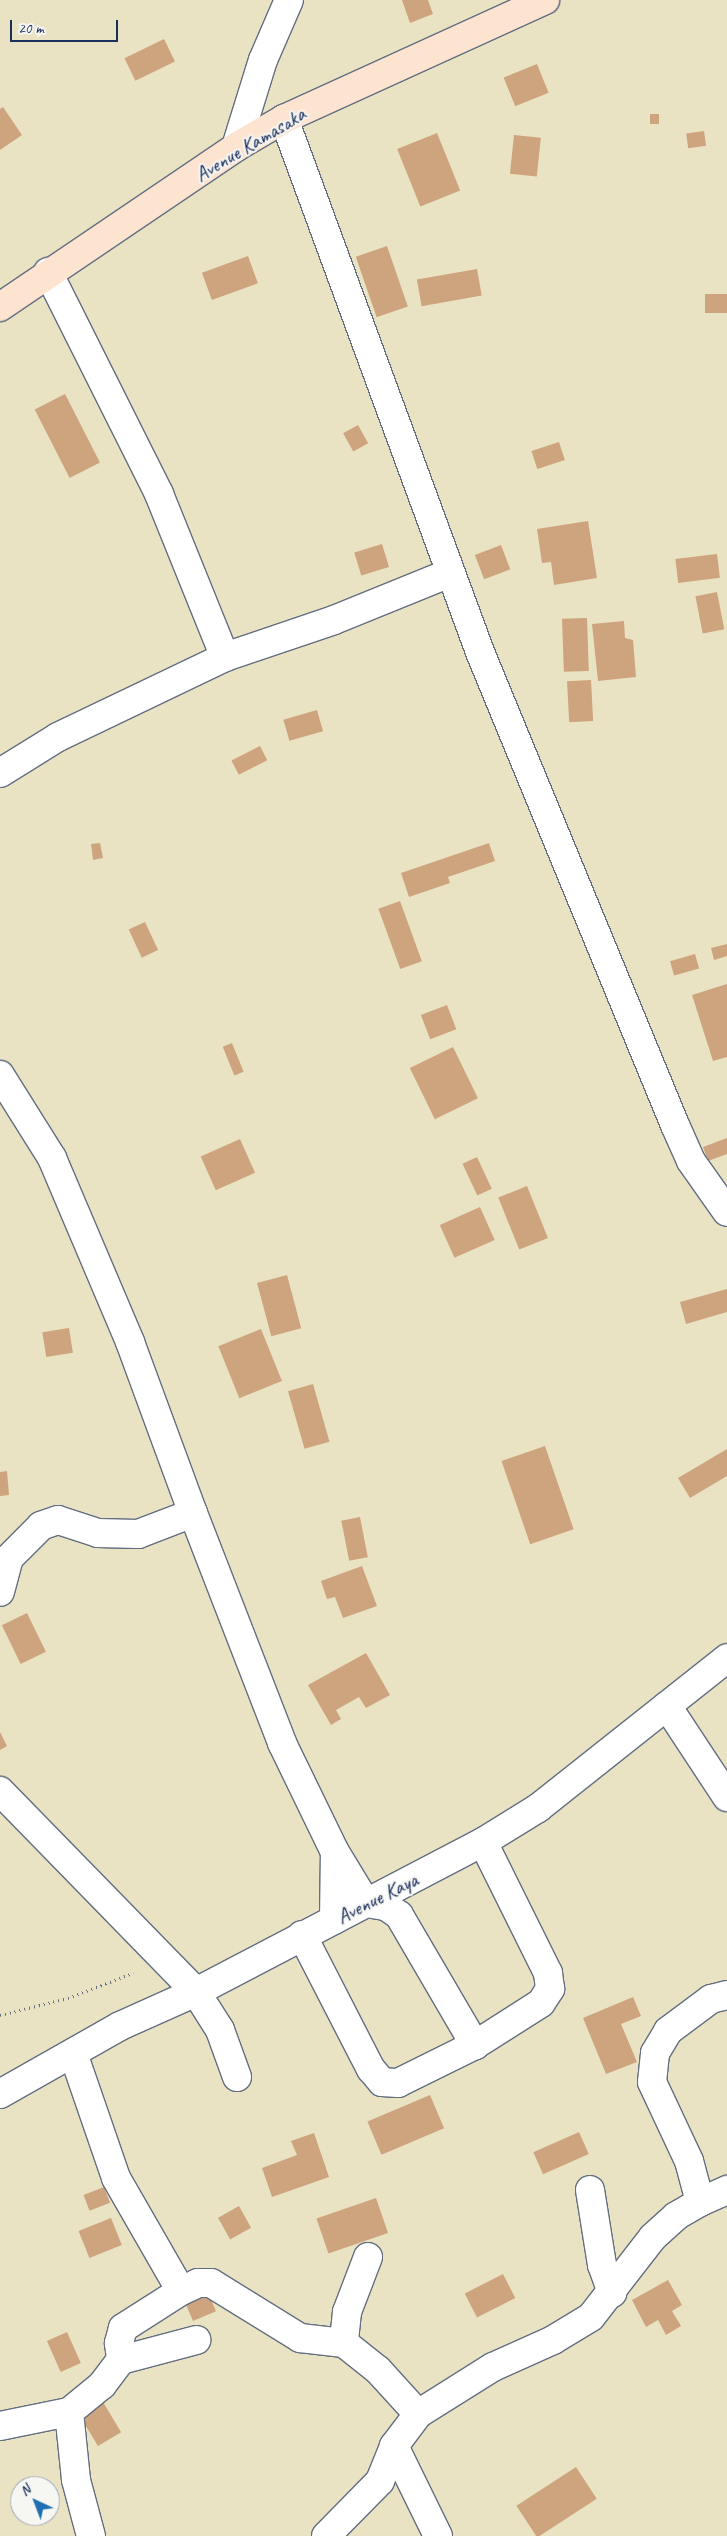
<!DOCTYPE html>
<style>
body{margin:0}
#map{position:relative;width:727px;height:2536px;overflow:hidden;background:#eae3c3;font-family:Caveat,sans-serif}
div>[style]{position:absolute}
.building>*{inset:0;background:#cda47e;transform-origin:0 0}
.path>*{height:3px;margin-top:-1.5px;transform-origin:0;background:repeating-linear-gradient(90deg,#636e81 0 1px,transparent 0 5px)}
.roads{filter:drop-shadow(1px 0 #636e81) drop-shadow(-1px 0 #636e81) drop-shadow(0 1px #636e81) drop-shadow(0 -1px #636e81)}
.street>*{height:28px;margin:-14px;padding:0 14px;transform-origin:14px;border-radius:14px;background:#fff}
.secondary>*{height:28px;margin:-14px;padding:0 14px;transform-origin:14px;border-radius:14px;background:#fde4d1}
span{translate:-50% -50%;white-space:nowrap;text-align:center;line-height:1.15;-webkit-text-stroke:4px #f6f6f2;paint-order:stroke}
.street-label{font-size:21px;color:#1b2f5e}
.north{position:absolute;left:10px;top:2476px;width:50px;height:50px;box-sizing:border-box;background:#f6f6f2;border:1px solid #9ea6b7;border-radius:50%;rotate:317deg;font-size:14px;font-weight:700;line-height:20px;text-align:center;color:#1b2f5e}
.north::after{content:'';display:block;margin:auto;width:18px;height:22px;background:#1f6fb2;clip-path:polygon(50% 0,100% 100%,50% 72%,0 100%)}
.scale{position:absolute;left:10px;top:20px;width:108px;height:22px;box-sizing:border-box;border:2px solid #1b2f5e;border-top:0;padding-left:6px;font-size:15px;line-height:18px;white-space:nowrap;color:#1b2f5e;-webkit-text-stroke:4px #f6f6f2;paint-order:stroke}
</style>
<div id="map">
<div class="building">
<div style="clip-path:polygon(402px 0,428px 0,433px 14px,410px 23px)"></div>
<div style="left:164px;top:39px;width:25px;height:44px;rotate:64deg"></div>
<div style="left:537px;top:64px;width:31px;height:36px;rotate:68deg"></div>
<div style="clip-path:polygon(3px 107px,22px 135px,0 150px,0 109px)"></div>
<div style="left:650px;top:114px;width:9px;height:10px"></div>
<div style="left:704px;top:131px;width:15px;height:18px;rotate:82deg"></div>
<div style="left:437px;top:133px;width:62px;height:43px;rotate:68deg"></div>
<div style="left:514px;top:135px;width:27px;height:39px;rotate:6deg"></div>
<div style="left:387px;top:246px;width:64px;height:33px;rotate:71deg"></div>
<div style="left:248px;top:256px;width:29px;height:49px;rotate:70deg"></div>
<div style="left:477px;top:269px;width:27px;height:61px;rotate:80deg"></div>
<div style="left:705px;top:294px;width:22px;height:19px"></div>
<div style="left:65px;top:394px;width:77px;height:34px;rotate:63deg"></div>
<div style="left:358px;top:425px;width:21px;height:17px;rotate:61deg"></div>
<div style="left:559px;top:442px;width:19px;height:29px;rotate:72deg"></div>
<div style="clip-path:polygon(588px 521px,597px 578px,554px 585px,551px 562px,542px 563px,537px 529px)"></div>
<div style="left:382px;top:544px;width:24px;height:29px;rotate:73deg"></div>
<div style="left:501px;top:545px;width:26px;height:28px;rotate:69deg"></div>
<div style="left:717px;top:554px;width:24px;height:42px;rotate:83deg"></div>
<div style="left:717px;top:592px;width:38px;height:22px;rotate:79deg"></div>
<div style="left:587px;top:618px;width:53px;height:25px;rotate:88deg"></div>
<div style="clip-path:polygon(624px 621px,625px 638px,633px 640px,636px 677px,598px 681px,592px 624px)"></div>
<div style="left:591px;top:680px;width:41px;height:24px;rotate:87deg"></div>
<div style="left:317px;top:710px;width:22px;height:35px;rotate:74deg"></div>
<div style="left:260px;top:746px;width:16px;height:32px;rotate:63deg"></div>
<div style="clip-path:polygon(100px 843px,103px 858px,93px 860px,91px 844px)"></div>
<div style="clip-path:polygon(489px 843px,495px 861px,448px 877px,450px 883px,409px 897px,401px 873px)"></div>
<div style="left:400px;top:901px;width:64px;height:23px;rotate:70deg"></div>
<div style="left:145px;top:922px;width:31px;height:18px;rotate:65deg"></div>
<div style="clip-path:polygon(727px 944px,727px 956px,714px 960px,711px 948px)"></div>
<div style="left:695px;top:954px;width:15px;height:26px;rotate:74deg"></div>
<div style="clip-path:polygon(727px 984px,727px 1057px,713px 1061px,692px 995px)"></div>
<div style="left:447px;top:1005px;width:26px;height:28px;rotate:69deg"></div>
<div style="left:232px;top:1043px;width:31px;height:10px;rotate:68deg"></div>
<div style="left:453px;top:1047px;width:57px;height:48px;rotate:64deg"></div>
<div style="clip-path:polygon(727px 1138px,727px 1154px,708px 1161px,703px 1147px)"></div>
<div style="left:240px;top:1139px;width:37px;height:43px;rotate:66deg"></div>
<div style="left:477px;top:1157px;width:35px;height:16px;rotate:65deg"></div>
<div style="left:527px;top:1186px;width:56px;height:31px;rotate:68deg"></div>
<div style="left:480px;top:1207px;width:36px;height:44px;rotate:66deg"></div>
<div style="left:287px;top:1275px;width:55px;height:31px;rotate:75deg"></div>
<div style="clip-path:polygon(727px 1289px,727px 1312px,686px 1324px,680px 1302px)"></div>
<div style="left:69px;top:1328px;width:25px;height:27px;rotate:81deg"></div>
<div style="left:261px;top:1329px;width:56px;height:46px;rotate:68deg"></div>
<div style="left:313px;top:1384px;width:60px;height:26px;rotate:74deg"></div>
<div style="left:545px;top:1446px;width:88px;height:46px;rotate:71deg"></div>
<div style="clip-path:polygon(727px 1449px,727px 1476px,690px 1498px,678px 1478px)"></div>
<div style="clip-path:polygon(7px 1471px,9px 1495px,0 1496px,0 1472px)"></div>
<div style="left:360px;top:1517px;width:41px;height:19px;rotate:79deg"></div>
<div style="clip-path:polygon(362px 1566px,377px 1606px,343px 1618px,335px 1597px,327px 1599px,321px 1581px)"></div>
<div style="left:27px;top:1613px;width:43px;height:28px;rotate:64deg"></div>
<div style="clip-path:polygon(366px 1653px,390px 1695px,366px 1708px,359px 1697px,336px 1710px,341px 1719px,331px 1725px,308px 1685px)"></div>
<div style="clip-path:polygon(0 1732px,7px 1746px,0 1750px)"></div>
<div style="clip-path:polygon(633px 1997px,641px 2016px,621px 2024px,637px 2062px,606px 2074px,583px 2018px)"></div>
<div style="left:430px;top:2095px;width:36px;height:68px;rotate:67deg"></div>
<div style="left:579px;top:2132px;width:24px;height:50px;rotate:66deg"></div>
<div style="clip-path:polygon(314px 2133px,329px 2177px,272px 2197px,262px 2168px,297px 2155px,291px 2141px)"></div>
<div style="left:104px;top:2187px;width:17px;height:22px;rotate:69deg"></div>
<div style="left:376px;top:2198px;width:37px;height:63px;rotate:71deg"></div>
<div style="left:239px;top:2206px;width:25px;height:24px;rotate:61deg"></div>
<div style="left:111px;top:2218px;width:29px;height:35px;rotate:68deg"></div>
<div style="left:503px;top:2274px;width:27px;height:43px;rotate:63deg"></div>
<div style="clip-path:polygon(668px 2280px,682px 2305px,672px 2311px,681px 2326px,666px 2335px,658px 2320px,646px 2327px,632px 2300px)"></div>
<div style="left:207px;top:2290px;width:23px;height:25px;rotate:67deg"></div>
<div style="left:67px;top:2332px;width:34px;height:22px;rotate:66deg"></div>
<div style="left:100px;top:2397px;width:41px;height:27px;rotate:59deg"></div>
<div style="left:576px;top:2467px;width:38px;height:71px;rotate:57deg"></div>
</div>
<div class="path">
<div style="left:0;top:2015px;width:70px;rotate:-14deg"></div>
<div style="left:68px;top:1998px;width:70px;rotate:-21deg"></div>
</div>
<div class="roads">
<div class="street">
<div style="left:284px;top:119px;width:568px;rotate:69.81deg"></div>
<div style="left:480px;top:652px;width:512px;rotate:67.6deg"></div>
<div style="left:675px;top:1125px;width:39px;rotate:66deg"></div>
<div style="left:691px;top:1161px;width:62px;rotate:54.8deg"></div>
<div style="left:236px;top:147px;width:91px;rotate:-72.8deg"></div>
<div style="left:263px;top:60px;width:65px;rotate:-66.6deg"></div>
<div style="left:48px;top:272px;width:248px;rotate:63.4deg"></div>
<div style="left:159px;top:494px;width:176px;rotate:68deg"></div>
<div style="left:0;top:773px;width:68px;rotate:-31.8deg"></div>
<div style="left:58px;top:737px;width:185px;rotate:-25.6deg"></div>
<div style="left:225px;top:657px;width:115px;rotate:-18.7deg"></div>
<div style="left:334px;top:620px;width:125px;rotate:-22.1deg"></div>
<div style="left:0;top:1075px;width:98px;rotate:57.9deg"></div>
<div style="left:52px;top:1158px;width:200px;rotate:67deg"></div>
<div style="left:130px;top:1342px;width:182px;rotate:69.8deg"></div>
<div style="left:193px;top:1513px;width:59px;rotate:159.1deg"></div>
<div style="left:138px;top:1534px;width:40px;rotate:-178.6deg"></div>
<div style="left:98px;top:1533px;width:42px;rotate:-162deg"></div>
<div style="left:58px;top:1520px;width:18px;rotate:161deg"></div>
<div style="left:41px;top:1526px;width:45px;rotate:135deg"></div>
<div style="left:9px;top:1558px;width:35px;rotate:105deg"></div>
<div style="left:193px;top:1513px;width:247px;rotate:68.8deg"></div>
<div style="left:282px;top:1743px;width:121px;rotate:64.1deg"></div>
<div style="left:335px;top:1852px;width:60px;rotate:58.7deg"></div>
<div style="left:366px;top:1903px;width:20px;rotate:9deg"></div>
<div style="left:386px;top:1906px;width:16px;rotate:35deg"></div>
<div style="left:399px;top:1915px;width:151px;rotate:59.7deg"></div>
<div style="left:475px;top:2045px;width:78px;rotate:-32.5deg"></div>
<div style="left:541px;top:2003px;width:17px;rotate:-57deg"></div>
<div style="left:550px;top:1989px;width:16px;rotate:-97deg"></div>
<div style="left:548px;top:1973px;width:146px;rotate:-116.4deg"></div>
<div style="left:667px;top:1706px;width:109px;rotate:56.6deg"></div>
<div style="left:0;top:1791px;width:281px;rotate:45.7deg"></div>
<div style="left:196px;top:1992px;width:45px;rotate:57.7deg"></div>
<div style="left:220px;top:2030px;width:50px;rotate:70.1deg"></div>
<div style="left:334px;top:1920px;width:68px;rotate:-89.2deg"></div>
<div style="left:302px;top:1935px;width:151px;rotate:62.8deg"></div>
<div style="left:371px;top:2069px;width:17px;rotate:50deg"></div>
<div style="left:382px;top:2082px;width:16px;rotate:4deg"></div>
<div style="left:398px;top:2083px;width:86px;rotate:-26.3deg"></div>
<div style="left:73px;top:2053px;width:132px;rotate:71deg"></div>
<div style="left:116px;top:2178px;width:130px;rotate:60.1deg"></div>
<div style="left:181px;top:2291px;width:19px;rotate:-25deg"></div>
<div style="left:198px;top:2283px;width:13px"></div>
<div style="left:211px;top:2283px;width:105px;rotate:31.7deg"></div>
<div style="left:300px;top:2338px;width:44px;rotate:6.5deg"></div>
<div style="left:0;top:2094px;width:138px;rotate:-29.5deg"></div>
<div style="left:120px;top:2026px;width:83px;rotate:-24.1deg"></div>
<div style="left:196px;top:1992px;width:324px;rotate:-27.6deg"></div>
<div style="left:483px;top:1842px;width:65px;rotate:-31.7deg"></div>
<div style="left:538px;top:1808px;width:241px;rotate:-38.4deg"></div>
<div style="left:590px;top:2190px;width:76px;rotate:80.9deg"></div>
<div style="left:602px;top:2265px;width:30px;rotate:70deg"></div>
<div style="left:700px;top:2202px;width:30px;rotate:-24deg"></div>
<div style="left:368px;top:2257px;width:59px;rotate:110.9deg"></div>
<div style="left:347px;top:2312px;width:31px;rotate:96deg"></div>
<div style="left:344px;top:2343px;width:43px;rotate:38.5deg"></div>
<div style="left:378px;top:2370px;width:59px;rotate:47.7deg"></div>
<div style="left:181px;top:2291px;width:69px;rotate:147.5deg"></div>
<div style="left:123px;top:2328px;width:16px;rotate:105deg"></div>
<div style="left:119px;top:2343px;width:17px;rotate:83deg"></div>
<div style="left:121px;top:2360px;width:78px;rotate:-14.9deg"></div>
<div style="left:69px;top:2412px;width:68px;rotate:84.1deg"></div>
<div style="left:76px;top:2480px;width:58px;rotate:75deg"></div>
<div style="left:0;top:2426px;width:70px;rotate:-11.5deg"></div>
<div style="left:69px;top:2412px;width:43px;rotate:-39.3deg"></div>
<div style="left:102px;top:2385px;width:31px;rotate:-53deg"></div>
<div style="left:394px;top:2446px;width:100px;rotate:63.9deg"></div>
<div style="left:326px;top:2536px;width:77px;rotate:-45.5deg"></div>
<div style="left:380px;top:2481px;width:38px;rotate:-68deg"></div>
<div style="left:394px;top:2446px;width:40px;rotate:-53deg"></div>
<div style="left:418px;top:2414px;width:89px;rotate:-32.1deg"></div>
<div style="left:493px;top:2367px;width:66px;rotate:-24.2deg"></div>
<div style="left:553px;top:2340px;width:44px;rotate:-31.2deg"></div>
<div style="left:591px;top:2317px;width:101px;rotate:-52.2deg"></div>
<div style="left:653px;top:2237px;width:31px;rotate:-42deg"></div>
<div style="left:676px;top:2216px;width:28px;rotate:-30deg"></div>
<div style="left:700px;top:2202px;width:42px;rotate:-105deg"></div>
<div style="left:689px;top:2161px;width:87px;rotate:-115.1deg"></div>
<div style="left:652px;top:2082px;width:29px;rotate:-84deg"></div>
<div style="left:655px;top:2053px;width:26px;rotate:-59deg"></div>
<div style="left:668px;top:2031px;width:54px;rotate:-36.7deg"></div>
<div style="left:711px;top:1999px;width:16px;rotate:-14deg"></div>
</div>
<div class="secondary">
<div style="left:0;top:307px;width:285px;rotate:-34.1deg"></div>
<div style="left:236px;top:147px;width:56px;rotate:-30.3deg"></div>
<div style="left:284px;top:119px;width:287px;rotate:-24.5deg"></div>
</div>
</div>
<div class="street-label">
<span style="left:250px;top:144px;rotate:-31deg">Avenue Kamasaka</span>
<span style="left:377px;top:1898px;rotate:-27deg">Avenue Kaya</span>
</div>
<div class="north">N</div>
<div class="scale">20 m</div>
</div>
